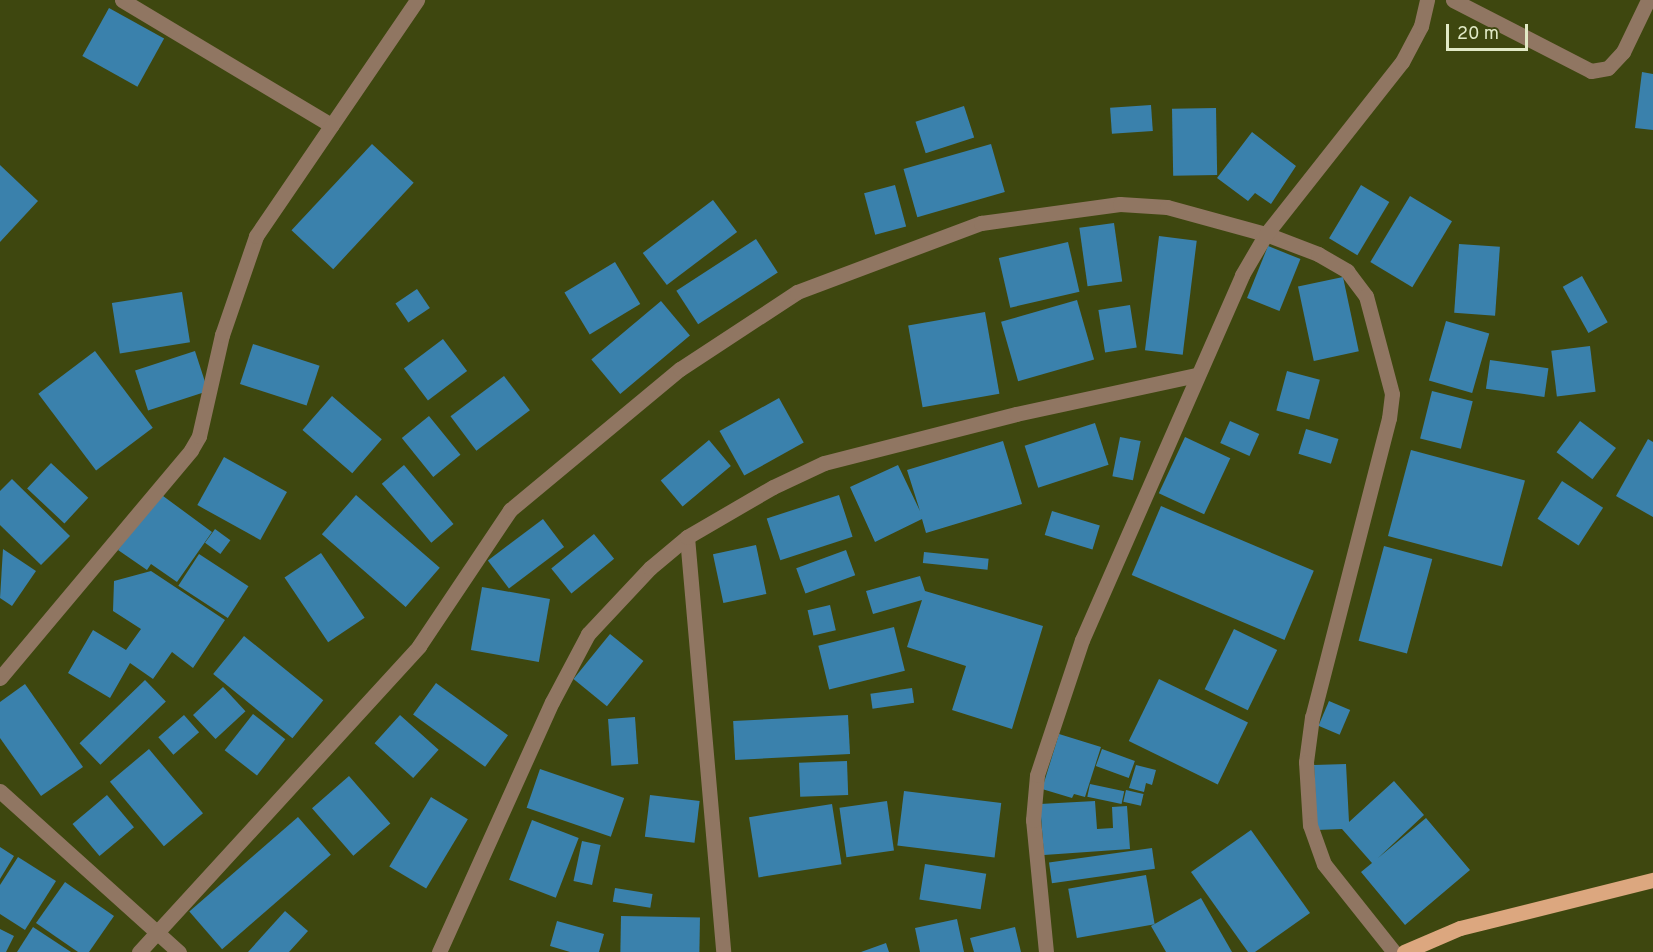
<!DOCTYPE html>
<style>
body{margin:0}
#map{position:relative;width:1653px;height:952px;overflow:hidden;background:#3e470f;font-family:Overpass,sans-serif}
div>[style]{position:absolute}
.building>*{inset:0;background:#3a81ac;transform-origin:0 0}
.minor>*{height:15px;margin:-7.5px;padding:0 7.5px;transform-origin:7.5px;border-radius:7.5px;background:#907662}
.major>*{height:15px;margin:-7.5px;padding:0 7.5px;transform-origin:7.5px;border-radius:7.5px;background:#dca77f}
span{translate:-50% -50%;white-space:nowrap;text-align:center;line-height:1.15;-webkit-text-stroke:4.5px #3e470f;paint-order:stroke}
.scale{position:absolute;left:1446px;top:24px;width:82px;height:27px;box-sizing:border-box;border:3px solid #e1eac6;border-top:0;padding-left:8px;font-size:18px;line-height:21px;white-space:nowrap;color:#e1eac6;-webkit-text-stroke:4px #3e470f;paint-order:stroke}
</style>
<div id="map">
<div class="building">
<div style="left:109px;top:8px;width:63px;height:55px;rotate:29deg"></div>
<div style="clip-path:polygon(1642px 72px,1653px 74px,1653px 130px,1635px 128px)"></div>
<div style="left:1151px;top:105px;width:26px;height:41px;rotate:86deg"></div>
<div style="left:964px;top:106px;width:33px;height:51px;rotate:72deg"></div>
<div style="left:1216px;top:108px;width:67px;height:44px;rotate:89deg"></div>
<div style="clip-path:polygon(1252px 132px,1296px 166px,1271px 204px,1255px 193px,1248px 201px,1217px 178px)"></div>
<div style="left:372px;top:144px;width:57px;height:118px;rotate:43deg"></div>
<div style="left:991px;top:144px;width:50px;height:91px;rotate:74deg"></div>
<div style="clip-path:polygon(0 165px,38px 201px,0 242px)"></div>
<div style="left:895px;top:185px;width:43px;height:32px;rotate:75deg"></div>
<div style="left:1361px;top:185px;width:33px;height:62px;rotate:31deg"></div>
<div style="left:1410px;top:196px;width:49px;height:77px;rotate:31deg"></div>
<div style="left:713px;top:200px;width:40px;height:88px;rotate:53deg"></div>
<div style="left:1114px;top:223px;width:59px;height:35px;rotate:82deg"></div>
<div style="left:1159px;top:236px;width:38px;height:115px;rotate:7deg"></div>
<div style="left:756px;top:239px;width:40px;height:95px;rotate:57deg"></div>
<div style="left:1068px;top:242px;width:51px;height:71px;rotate:77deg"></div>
<div style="left:1459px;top:244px;width:41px;height:69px;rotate:4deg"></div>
<div style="left:1268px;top:246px;width:35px;height:56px;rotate:22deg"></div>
<div style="left:615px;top:262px;width:49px;height:59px;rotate:59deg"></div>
<div style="left:1582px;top:276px;width:53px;height:22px;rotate:61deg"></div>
<div style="left:1343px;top:277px;width:76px;height:46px;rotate:78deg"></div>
<div style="left:417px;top:289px;width:23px;height:26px;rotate:56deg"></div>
<div style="left:182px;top:292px;width:51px;height:71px;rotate:81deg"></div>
<div style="left:1077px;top:300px;width:62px;height:79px;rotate:74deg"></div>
<div style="left:661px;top:301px;width:45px;height:91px;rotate:50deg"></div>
<div style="left:1130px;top:305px;width:43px;height:32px;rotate:81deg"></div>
<div style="left:985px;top:312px;width:83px;height:78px;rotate:80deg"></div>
<div style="left:1446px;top:321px;width:45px;height:62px;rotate:16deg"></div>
<div style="left:443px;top:339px;width:40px;height:49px;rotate:53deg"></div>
<div style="left:253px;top:344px;width:70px;height:42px;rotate:18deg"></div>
<div style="left:1590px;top:346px;width:46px;height:39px;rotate:83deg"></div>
<div style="left:95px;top:351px;width:96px;height:71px;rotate:53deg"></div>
<div style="left:195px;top:351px;width:42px;height:63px;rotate:72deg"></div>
<div style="left:1490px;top:360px;width:59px;height:29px;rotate:8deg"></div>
<div style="left:1287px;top:371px;width:34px;height:41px;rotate:15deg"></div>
<div style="left:504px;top:376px;width:43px;height:67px;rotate:53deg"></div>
<div style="left:1432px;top:391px;width:42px;height:49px;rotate:14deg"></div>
<div style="left:332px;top:396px;width:66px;height:45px;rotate:41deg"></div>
<div style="left:779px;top:398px;width:51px;height:68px;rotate:61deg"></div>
<div style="left:429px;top:416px;width:50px;height:35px;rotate:51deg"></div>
<div style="left:1230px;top:421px;width:32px;height:24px;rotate:24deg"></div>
<div style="left:1580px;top:421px;width:45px;height:39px;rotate:37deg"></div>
<div style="left:1095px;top:423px;width:44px;height:74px;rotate:72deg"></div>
<div style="left:1306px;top:429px;width:34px;height:26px;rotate:17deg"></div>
<div style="left:1120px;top:437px;width:21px;height:40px;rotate:11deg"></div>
<div style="left:1185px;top:437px;width:50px;height:62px;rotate:25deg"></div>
<div style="clip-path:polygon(1648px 439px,1653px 442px,1653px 517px,1616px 496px)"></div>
<div style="left:709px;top:440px;width:34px;height:63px;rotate:50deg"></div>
<div style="clip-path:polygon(1003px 441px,1022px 504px,926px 533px,922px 519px,875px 542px,850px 487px,898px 465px,920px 511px,907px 470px)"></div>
<div style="left:1411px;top:450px;width:118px;height:89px;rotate:15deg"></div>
<div style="left:224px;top:457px;width:72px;height:55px;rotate:29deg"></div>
<div style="left:51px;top:463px;width:51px;height:35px;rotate:43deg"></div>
<div style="left:404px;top:465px;width:77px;height:29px;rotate:50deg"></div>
<div style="clip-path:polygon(12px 479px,70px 536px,41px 565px,0 525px,0 491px)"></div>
<div style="left:1562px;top:481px;width:49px;height:45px;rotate:33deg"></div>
<div style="clip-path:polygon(159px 493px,212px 532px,177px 582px,151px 564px,147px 570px,118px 550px)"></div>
<div style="left:356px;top:495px;width:111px;height:52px;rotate:41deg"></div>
<div style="left:839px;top:495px;width:44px;height:76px;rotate:72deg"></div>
<div style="left:1161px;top:506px;width:166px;height:75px;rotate:23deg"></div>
<div style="left:1052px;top:511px;width:50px;height:25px;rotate:17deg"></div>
<div style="left:543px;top:519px;width:35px;height:69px;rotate:53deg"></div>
<div style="left:215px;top:529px;width:19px;height:17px;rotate:36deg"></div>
<div style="left:594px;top:534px;width:32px;height:55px;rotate:51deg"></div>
<div style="left:756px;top:545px;width:50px;height:44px;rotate:78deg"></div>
<div style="left:1384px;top:546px;width:50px;height:98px;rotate:15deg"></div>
<div style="clip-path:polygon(3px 549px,36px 571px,12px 606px,0 598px)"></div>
<div style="left:846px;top:550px;width:27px;height:53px;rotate:70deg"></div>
<div style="left:924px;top:552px;width:65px;height:11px;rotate:6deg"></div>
<div style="left:321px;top:553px;width:78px;height:44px;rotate:56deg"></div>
<div style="left:199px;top:554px;width:59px;height:38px;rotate:33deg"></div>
<div style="clip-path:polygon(151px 571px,225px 620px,193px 668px,172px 652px,153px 679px,130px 663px,110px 698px,68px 673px,93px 630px,126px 650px,141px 629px,113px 611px,114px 581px)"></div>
<div style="clip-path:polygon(920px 576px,925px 591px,1043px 626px,1012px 729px,952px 710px,966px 666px,907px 647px,922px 600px,873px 614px,866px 591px)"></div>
<div style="left:482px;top:587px;width:69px;height:64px;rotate:10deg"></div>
<div style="left:830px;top:605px;width:26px;height:23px;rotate:77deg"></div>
<div style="left:894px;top:627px;width:45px;height:78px;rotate:76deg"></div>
<div style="left:1234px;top:629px;width:48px;height:67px;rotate:26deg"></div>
<div style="left:610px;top:634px;width:43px;height:58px;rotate:39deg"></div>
<div style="left:244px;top:636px;width:102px;height:49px;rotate:39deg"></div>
<div style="left:1159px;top:679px;width:99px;height:69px;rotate:26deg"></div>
<div style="left:145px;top:680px;width:30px;height:91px;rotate:46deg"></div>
<div style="left:436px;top:683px;width:89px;height:39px;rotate:36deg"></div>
<div style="clip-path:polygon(25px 684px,83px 767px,41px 796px,0 738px,0 702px)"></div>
<div style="left:223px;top:687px;width:33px;height:41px;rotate:47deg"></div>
<div style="left:912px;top:688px;width:15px;height:42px;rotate:82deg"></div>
<div style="left:1329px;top:701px;width:23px;height:27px;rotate:23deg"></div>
<div style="left:253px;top:714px;width:41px;height:46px;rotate:38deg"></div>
<div style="left:184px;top:715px;width:23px;height:34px;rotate:49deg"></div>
<div style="left:400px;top:715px;width:52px;height:38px;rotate:42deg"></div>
<div style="left:848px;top:715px;width:39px;height:115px;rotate:87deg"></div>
<div style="left:635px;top:717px;width:47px;height:27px;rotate:86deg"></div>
<div style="clip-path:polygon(1059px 734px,1101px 747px,1085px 797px,1074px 794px,1072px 798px,1042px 789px)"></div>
<div style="left:149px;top:749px;width:84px;height:51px;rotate:50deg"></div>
<div style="left:1102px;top:749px;width:35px;height:18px;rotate:20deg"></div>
<div style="left:847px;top:761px;width:34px;height:48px;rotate:88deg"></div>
<div style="clip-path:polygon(1346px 764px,1349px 822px,1394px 781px,1424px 815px,1378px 858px,1426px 818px,1470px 870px,1405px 925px,1361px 872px,1372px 863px,1342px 829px,1317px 830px,1314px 765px)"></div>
<div style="clip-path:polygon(1136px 765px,1156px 770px,1152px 785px,1146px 783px,1144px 792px,1129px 788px)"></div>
<div style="left:540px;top:769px;width:89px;height:41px;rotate:19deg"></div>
<div style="left:349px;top:776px;width:63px;height:49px;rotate:49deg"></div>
<div style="left:1090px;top:784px;width:35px;height:13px;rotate:12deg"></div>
<div style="left:1126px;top:790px;width:18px;height:12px;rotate:13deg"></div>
<div style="left:904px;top:791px;width:98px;height:55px;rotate:7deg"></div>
<div style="left:107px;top:795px;width:42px;height:45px;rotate:50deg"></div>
<div style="left:650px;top:795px;width:50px;height:42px;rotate:7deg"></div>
<div style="left:431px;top:797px;width:43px;height:81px;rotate:31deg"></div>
<div style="left:887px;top:801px;width:50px;height:48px;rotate:82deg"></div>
<div style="clip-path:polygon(1095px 801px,1097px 829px,1113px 828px,1112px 807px,1127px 806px,1130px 849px,1044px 855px,1040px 804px)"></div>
<div style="left:832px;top:804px;width:61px;height:84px;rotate:81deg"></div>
<div style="left:298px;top:817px;width:50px;height:144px;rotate:49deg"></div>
<div style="left:532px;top:820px;width:50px;height:64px;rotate:21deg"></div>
<div style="clip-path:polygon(1251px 830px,1310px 913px,1255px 952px,1248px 952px,1191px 872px)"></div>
<div style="left:582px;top:841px;width:19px;height:41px;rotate:12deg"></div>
<div style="clip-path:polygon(0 847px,14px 856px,0 879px)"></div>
<div style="left:1152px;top:848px;width:21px;height:104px;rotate:82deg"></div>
<div style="clip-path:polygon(18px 857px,56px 881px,25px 930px,0 914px,0 885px)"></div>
<div style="left:925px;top:864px;width:62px;height:36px;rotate:9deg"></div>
<div style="left:1146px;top:875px;width:50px;height:79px;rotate:80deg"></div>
<div style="clip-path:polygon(65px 882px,114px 916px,89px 952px,78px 952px,36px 923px)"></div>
<div style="left:615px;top:888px;width:38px;height:14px;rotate:9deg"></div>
<div style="clip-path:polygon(1201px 898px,1232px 952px,1166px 952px,1151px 926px)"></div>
<div style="clip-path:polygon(285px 911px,308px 931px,289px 952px,248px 952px)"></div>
<div style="left:621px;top:916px;width:79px;height:36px;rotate:1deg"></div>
<div style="clip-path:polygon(957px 919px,964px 952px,920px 952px,915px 928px)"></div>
<div style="clip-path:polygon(557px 921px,604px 934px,599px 952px,570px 952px,550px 946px)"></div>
<div style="clip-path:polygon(33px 927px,71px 952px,17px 952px)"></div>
<div style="clip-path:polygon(1015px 927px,1021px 952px,974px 952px,970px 938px)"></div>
<div style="clip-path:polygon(0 929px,14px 936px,6px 952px,0 952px)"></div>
<div style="clip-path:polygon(886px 943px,889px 952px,861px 952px)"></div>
</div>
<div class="minor">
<div style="left:122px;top:0;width:244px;rotate:30.9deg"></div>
<div style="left:1453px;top:0;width:155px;rotate:27.2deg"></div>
<div style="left:1591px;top:71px;width:17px;rotate:-10deg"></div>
<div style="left:1608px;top:68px;width:22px;rotate:-47deg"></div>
<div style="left:1623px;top:52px;width:58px;rotate:-64.3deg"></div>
<div style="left:687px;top:537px;width:417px;rotate:85deg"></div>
<div style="left:0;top:678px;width:297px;rotate:-50deg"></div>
<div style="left:191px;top:450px;width:16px;rotate:-60deg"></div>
<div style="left:199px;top:436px;width:104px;rotate:-77.2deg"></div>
<div style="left:222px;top:335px;width:105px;rotate:-71deg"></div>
<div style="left:256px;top:236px;width:286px;rotate:-55.7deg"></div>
<div style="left:0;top:791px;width:241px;rotate:42deg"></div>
<div style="left:139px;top:952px;width:415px;rotate:-47.5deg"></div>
<div style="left:419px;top:646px;width:164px;rotate:-56.2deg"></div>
<div style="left:510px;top:510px;width:221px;rotate:-39.7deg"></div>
<div style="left:680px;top:369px;width:140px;rotate:-33.3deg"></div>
<div style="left:797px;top:292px;width:197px;rotate:-20.6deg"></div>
<div style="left:981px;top:223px;width:140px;rotate:-7.8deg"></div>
<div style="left:1120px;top:204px;width:47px;rotate:3.7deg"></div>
<div style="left:1167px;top:207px;width:103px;rotate:15.3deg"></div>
<div style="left:1266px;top:234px;width:56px;rotate:21deg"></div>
<div style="left:1318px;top:254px;width:34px;rotate:30deg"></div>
<div style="left:1347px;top:271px;width:31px;rotate:53deg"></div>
<div style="left:1366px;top:296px;width:101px;rotate:75.1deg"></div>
<div style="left:1392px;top:394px;width:24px;rotate:97deg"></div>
<div style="left:1389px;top:418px;width:309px;rotate:104.4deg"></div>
<div style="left:1312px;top:717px;width:45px;rotate:97.6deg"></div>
<div style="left:1306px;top:762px;width:63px;rotate:86.4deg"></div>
<div style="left:1310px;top:825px;width:41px;rotate:70.3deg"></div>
<div style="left:1324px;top:864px;width:112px;rotate:51.5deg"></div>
<div style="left:439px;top:952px;width:274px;rotate:-65.7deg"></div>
<div style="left:552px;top:702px;width:77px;rotate:-62.1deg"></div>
<div style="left:588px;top:634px;width:91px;rotate:-46.8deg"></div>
<div style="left:650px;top:568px;width:48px;rotate:-40deg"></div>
<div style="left:687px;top:537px;width:99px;rotate:-30.2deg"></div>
<div style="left:773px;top:487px;width:56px;rotate:-25.2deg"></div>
<div style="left:824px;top:463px;width:198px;rotate:-14.3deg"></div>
<div style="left:1016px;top:414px;width:185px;rotate:-12.2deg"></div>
<div style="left:1046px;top:952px;width:133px;rotate:-95.6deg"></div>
<div style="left:1033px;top:820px;width:45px;rotate:-84.9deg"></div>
<div style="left:1037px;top:775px;width:142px;rotate:-71.6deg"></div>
<div style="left:1082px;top:640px;width:399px;rotate:-66.3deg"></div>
<div style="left:1242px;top:275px;width:48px;rotate:-59.7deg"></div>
<div style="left:1266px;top:234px;width:219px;rotate:-51.7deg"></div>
<div style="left:1402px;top:62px;width:41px;rotate:-62.2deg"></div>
<div style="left:1421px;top:26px;width:27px;rotate:-77deg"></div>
</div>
<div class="major">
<div style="left:1404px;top:952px;width:61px;rotate:-23.2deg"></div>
<div style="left:1460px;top:928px;width:199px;rotate:-14deg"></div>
</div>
<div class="scale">20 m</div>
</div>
